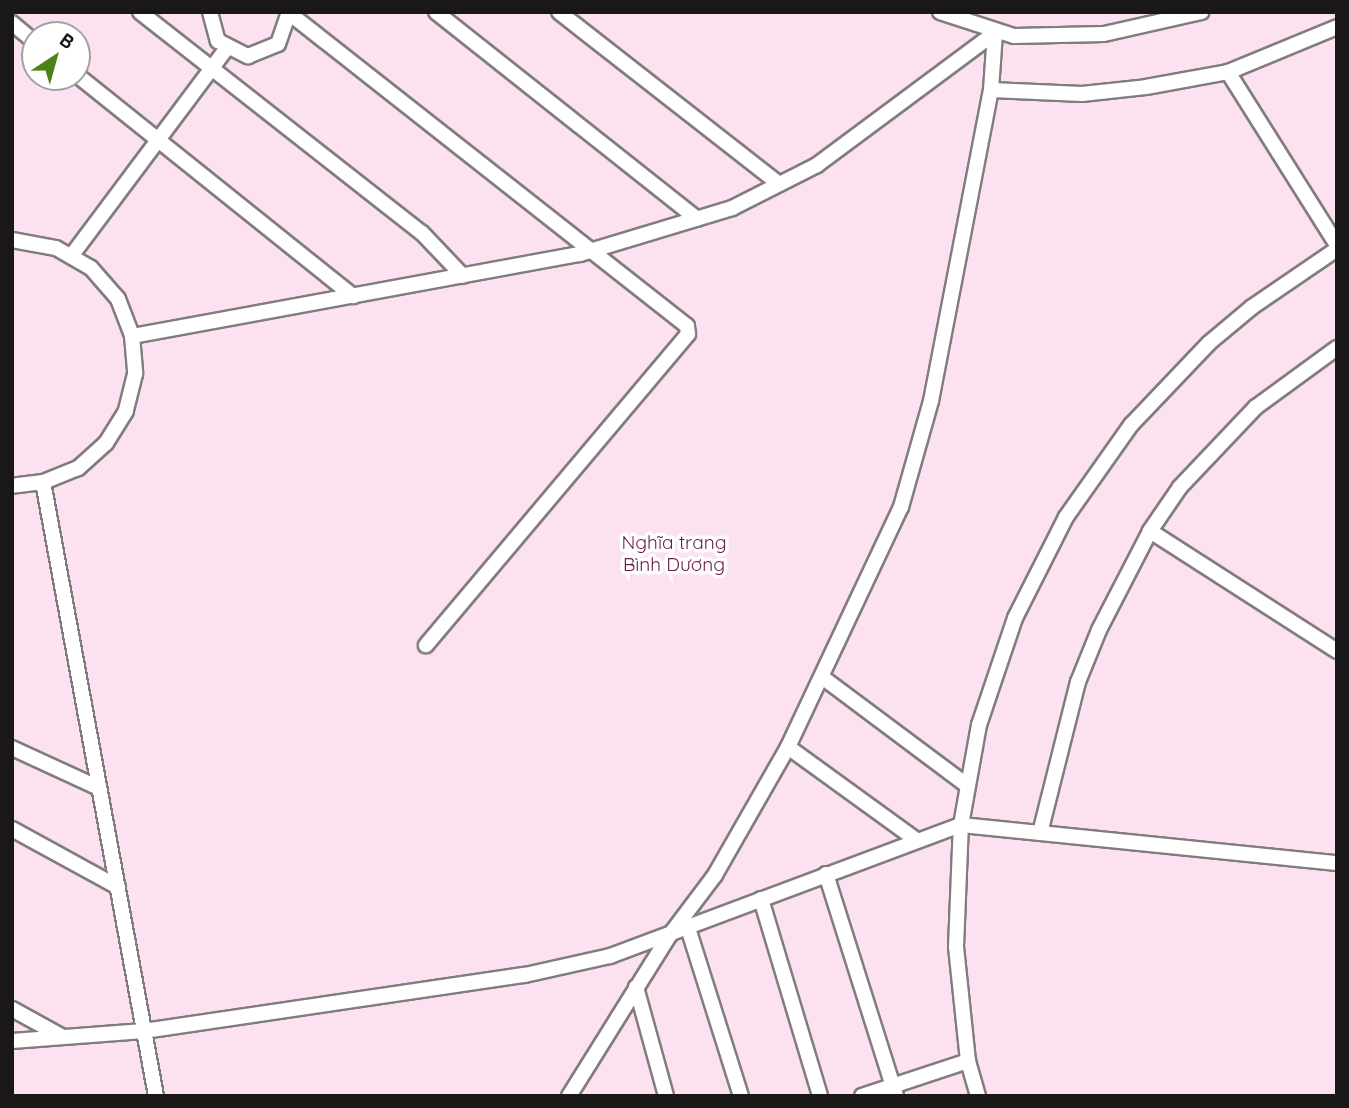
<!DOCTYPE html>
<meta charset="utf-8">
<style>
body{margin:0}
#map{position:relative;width:1349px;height:1108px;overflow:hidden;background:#fef7fb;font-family:Quicksand,sans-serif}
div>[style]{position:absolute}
.green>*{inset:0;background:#fce1f0}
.roads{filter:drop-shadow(2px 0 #827c7f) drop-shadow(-2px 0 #827c7f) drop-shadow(0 2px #827c7f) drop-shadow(0 -2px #827c7f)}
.lane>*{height:14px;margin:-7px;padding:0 7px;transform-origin:7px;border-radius:7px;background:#fff}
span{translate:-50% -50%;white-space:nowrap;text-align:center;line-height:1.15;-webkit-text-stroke:7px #fff;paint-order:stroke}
.park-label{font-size:19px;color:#6b1b51}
.frame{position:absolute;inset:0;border:14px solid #1a1719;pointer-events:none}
.north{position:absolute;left:21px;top:21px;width:70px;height:70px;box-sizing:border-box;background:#fff;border:2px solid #a3a2a3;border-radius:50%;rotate:36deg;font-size:19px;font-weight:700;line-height:28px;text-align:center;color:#1a1719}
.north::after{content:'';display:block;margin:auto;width:24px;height:32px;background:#4d8218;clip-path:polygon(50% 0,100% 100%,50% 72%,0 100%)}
</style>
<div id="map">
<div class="green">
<div style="clip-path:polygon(evenodd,12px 12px,1337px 12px,1337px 1096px,12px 1096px,12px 12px,35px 35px,77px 35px,77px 77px,35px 77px,35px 35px)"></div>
</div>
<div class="roads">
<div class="lane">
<div style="left:140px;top:12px;width:358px;rotate:38.1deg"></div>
<div style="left:422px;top:233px;width:59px;rotate:46.4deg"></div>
<div style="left:210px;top:12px;width:30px;rotate:75deg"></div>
<div style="left:218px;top:41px;width:34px;rotate:27deg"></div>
<div style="left:248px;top:56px;width:32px;rotate:-22deg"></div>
<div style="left:278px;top:44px;width:34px;rotate:-71deg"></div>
<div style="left:436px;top:12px;width:333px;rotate:38.4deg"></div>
<div style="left:559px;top:12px;width:279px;rotate:38deg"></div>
<div style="left:940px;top:12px;width:78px;rotate:18deg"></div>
<div style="left:1014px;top:36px;width:90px;rotate:-1.3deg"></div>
<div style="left:1104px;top:34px;width:100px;rotate:-12.7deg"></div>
<div style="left:289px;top:13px;width:506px;rotate:38.18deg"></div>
<div style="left:687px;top:326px;width:8px;rotate:83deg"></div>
<div style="left:688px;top:334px;width:407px;rotate:130.1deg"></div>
<div style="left:12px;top:23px;width:30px;rotate:40deg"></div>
<div style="left:1228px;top:72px;width:204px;rotate:57.8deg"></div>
<div style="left:77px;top:75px;width:354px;rotate:38.7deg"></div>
<div style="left:991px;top:90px;width:91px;rotate:2.5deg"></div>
<div style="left:1082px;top:94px;width:64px;rotate:-6.2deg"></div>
<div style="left:1146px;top:87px;width:83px;rotate:-10.4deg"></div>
<div style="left:1228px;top:72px;width:118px;rotate:-22.4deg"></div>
<div style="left:12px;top:240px;width:45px;rotate:10.3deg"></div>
<div style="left:56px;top:248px;width:40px;rotate:29.7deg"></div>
<div style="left:91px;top:268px;width:41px;rotate:48.9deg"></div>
<div style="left:118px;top:299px;width:40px;rotate:69deg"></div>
<div style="left:132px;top:336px;width:38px;rotate:85deg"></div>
<div style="left:135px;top:374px;width:38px;rotate:104deg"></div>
<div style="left:126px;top:411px;width:38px;rotate:122deg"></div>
<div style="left:106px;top:443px;width:38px;rotate:138deg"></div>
<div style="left:78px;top:468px;width:38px;rotate:158deg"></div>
<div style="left:43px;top:482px;width:31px;rotate:173deg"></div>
<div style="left:72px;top:255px;width:257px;rotate:-53.2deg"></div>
<div style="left:132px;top:336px;width:455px;rotate:-10.4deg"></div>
<div style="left:580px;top:254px;width:159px;rotate:-16.8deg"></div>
<div style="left:732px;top:208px;width:95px;rotate:-26.8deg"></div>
<div style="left:817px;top:165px;width:222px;rotate:-36.6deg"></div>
<div style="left:43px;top:482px;width:624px;rotate:79.57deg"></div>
<div style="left:1150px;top:531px;width:222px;rotate:32.7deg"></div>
<div style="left:822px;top:677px;width:179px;rotate:36.8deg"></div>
<div style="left:788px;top:747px;width:157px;rotate:35.9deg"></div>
<div style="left:12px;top:748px;width:96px;rotate:24.7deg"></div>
<div style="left:12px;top:829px;width:121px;rotate:28.7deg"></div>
<div style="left:1040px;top:833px;width:156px;rotate:-75.9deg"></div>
<div style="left:1078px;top:682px;width:56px;rotate:-68deg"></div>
<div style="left:1099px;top:630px;width:111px;rotate:-62.7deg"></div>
<div style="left:1150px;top:531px;width:53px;rotate:-55.7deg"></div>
<div style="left:1180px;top:487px;width:110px;rotate:-46.5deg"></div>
<div style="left:1256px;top:407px;width:100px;rotate:-36.1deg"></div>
<div style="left:826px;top:874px;width:233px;rotate:72.5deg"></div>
<div style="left:761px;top:899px;width:206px;rotate:73.3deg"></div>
<div style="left:688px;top:928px;width:176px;rotate:72.5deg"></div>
<div style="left:636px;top:987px;width:113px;rotate:74.6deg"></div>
<div style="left:12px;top:1009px;width:58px;rotate:28.8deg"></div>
<div style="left:12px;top:1041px;width:132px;rotate:-4.3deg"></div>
<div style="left:144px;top:1031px;width:385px;rotate:-8.4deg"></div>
<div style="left:525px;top:975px;width:87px;rotate:-12.6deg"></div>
<div style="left:610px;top:956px;width:375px;rotate:-20.5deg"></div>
<div style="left:961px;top:825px;width:378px;rotate:5.8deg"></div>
<div style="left:569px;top:1096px;width:189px;rotate:-58deg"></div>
<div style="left:669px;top:936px;width:76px;rotate:-53deg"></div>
<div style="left:715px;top:875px;width:147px;rotate:-60.3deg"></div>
<div style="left:788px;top:747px;width:265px;rotate:-64.8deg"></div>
<div style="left:901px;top:507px;width:110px;rotate:-74.2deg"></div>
<div style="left:931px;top:401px;width:317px;rotate:-79.1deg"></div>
<div style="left:991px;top:90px;width:57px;rotate:-86deg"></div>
<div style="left:862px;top:1096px;width:112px;rotate:-18.3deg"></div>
<div style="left:978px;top:1096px;width:36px;rotate:-106deg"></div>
<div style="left:968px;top:1061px;width:115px;rotate:-96deg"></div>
<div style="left:956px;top:947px;width:122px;rotate:-87.7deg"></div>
<div style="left:961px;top:825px;width:102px;rotate:-79.8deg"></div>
<div style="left:979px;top:725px;width:113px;rotate:-71.4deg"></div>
<div style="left:1015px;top:618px;width:113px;rotate:-63.2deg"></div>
<div style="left:1066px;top:517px;width:113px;rotate:-54.8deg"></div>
<div style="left:1131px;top:425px;width:113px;rotate:-46.4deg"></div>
<div style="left:1209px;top:343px;width:56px;rotate:-39.9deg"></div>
<div style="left:1252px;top:307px;width:103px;rotate:-34.3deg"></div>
</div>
</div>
<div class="park-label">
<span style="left:674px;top:554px">Nghĩa trang<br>Bình Dương</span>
</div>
<div class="frame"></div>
<div class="north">B</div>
</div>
